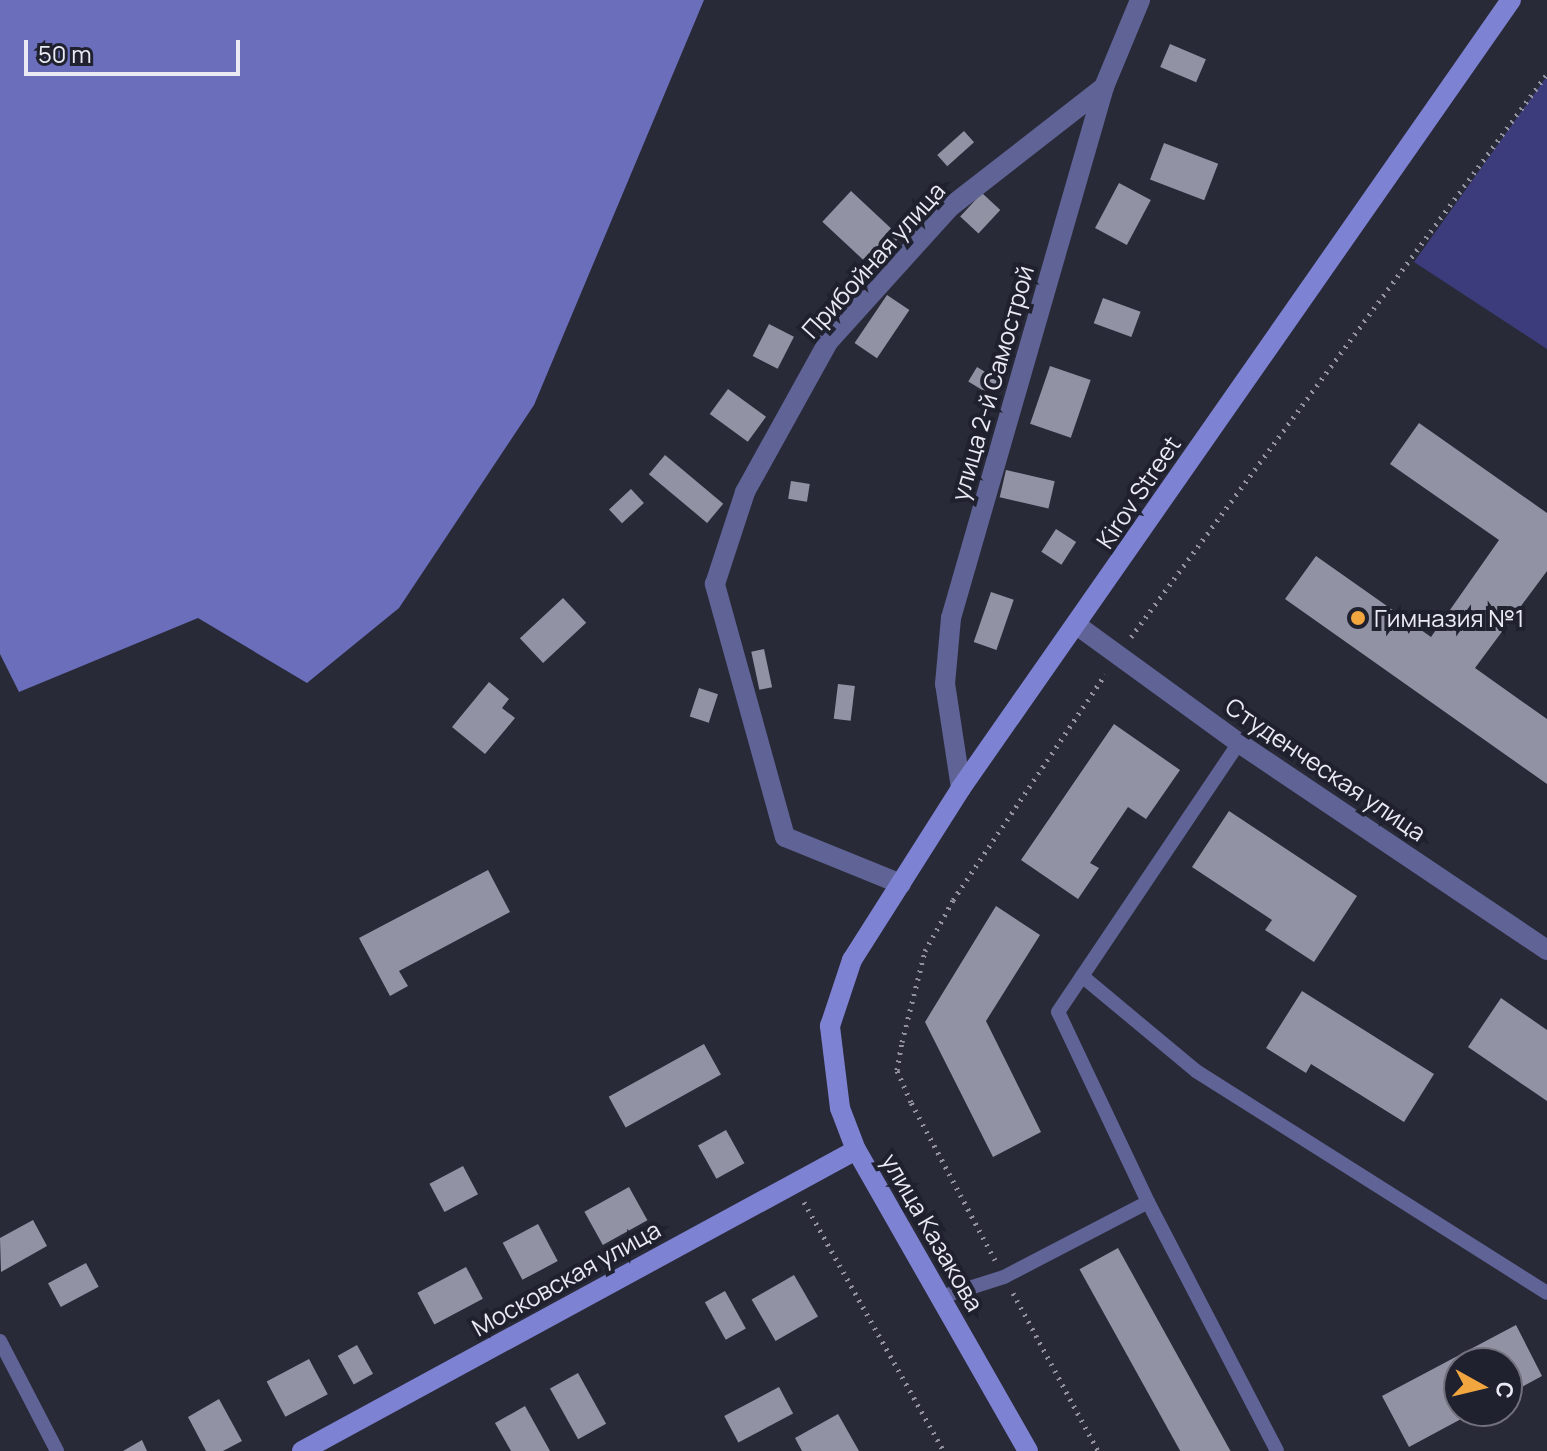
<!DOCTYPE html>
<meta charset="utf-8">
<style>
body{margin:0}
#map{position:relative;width:1547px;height:1451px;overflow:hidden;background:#292a38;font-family:Manrope,sans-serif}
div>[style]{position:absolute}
.green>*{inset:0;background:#3c3c7d}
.water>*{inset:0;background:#6b6eba}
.building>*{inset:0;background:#9193a4;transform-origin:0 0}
.path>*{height:5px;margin-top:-2.5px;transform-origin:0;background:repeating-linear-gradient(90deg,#91929d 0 2px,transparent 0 8px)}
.service>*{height:14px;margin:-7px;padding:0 7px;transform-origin:7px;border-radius:7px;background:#606396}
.minor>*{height:20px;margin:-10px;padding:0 10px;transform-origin:10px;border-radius:10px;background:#606396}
.secondary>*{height:20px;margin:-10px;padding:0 10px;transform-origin:10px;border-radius:10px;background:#7e82d2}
.dots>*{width:22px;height:22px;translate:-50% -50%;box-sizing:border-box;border:4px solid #1f212e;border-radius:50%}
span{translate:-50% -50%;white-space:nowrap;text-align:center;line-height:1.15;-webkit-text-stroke:8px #1f212e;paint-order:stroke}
.street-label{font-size:24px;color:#e9eaf3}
.poi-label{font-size:24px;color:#e9eaf3}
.left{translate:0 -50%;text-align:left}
.north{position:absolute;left:1443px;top:1347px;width:80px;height:80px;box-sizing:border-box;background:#1f212e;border:2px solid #70717d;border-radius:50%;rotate:98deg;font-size:22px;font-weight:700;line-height:32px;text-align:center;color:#e9eaf3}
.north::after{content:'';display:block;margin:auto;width:28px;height:36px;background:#f1a640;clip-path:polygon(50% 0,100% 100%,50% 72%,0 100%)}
.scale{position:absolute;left:24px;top:40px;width:216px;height:36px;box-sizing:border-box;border:4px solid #e9eaf3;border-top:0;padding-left:10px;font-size:24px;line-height:28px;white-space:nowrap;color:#e9eaf3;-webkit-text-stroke:6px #1f212e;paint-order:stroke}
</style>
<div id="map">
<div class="green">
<div style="clip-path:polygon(1547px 76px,1547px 349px,1414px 262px)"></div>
</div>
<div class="water">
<div style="clip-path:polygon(0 0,704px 0,534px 405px,399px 608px,307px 683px,198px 618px,19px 692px,0 654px)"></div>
</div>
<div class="building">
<div style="left:1170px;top:44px;width:39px;height:25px;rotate:23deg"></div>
<div style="left:964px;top:131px;width:15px;height:36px;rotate:48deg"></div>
<div style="left:1164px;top:143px;width:58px;height:39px;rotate:21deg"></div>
<div style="left:1119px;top:183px;width:36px;height:51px;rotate:28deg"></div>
<div style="left:851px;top:191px;width:67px;height:42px;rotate:43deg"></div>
<div style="left:982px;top:193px;width:25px;height:32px;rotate:43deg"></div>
<div style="left:887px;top:295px;width:27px;height:58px;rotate:34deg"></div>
<div style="left:1103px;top:298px;width:40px;height:27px;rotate:20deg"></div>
<div style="left:769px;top:324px;width:28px;height:36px;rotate:27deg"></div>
<div style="left:1050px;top:366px;width:43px;height:61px;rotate:19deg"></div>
<div style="left:977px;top:367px;width:27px;height:17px;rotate:31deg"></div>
<div style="left:728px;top:389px;width:47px;height:31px;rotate:36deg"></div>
<div style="clip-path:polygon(1419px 423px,1547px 513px,1547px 571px,1475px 668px,1547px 719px,1547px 784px,1285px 599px,1316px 556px,1431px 637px,1499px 540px,1390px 464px)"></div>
<div style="left:665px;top:455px;width:76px;height:25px;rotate:40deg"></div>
<div style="left:1006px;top:470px;width:50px;height:28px;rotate:13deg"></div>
<div style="left:791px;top:481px;width:19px;height:18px;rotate:9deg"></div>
<div style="left:631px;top:489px;width:19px;height:30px;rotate:47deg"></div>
<div style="left:1056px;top:529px;width:24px;height:27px;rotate:33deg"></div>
<div style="left:991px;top:592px;width:24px;height:53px;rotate:19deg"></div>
<div style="left:563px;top:598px;width:34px;height:59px;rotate:47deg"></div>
<div style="left:764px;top:649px;width:39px;height:13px;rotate:78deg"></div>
<div style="clip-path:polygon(489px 682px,509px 699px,502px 708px,515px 718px,485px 754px,452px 727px)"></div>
<div style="left:838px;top:684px;width:17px;height:35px;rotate:7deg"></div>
<div style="left:699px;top:688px;width:20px;height:30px;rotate:18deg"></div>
<div style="clip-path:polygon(1114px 724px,1180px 770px,1146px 819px,1128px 807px,1090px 863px,1099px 868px,1078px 899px,1021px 860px)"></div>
<div style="clip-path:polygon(1229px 811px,1357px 896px,1314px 962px,1265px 930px,1272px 920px,1192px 867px)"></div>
<div style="clip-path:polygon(488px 870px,510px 912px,399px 971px,408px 986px,390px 996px,359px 938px)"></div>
<div style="clip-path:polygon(996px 906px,1040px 935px,986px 1021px,1041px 1132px,993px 1157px,925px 1022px)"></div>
<div style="clip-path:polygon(1302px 991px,1434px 1074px,1404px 1122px,1311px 1064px,1306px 1073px,1266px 1048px)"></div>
<div style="clip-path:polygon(1501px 998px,1547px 1030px,1547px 1101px,1468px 1047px)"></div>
<div style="left:704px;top:1044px;width:35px;height:109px;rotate:61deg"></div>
<div style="left:726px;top:1130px;width:38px;height:32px;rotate:61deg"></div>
<div style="left:463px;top:1166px;width:32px;height:38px;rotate:62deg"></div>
<div style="left:629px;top:1187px;width:38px;height:51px;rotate:61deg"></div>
<div style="clip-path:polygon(33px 1220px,47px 1246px,1px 1272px,0 1238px)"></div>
<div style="left:538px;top:1224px;width:42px;height:40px;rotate:62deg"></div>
<div style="left:1118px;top:1248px;width:232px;height:44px;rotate:61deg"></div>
<div style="left:86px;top:1263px;width:27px;height:43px;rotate:62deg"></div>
<div style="left:466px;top:1267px;width:36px;height:55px;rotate:62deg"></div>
<div style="left:794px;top:1275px;width:48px;height:49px;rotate:60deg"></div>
<div style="left:725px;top:1291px;width:43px;height:23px;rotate:61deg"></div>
<div style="clip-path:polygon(1516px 1325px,1542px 1376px,1507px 1395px,1507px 1363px,1459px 1363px,1459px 1411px,1476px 1411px,1409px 1447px,1382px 1396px)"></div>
<div style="left:357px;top:1345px;width:33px;height:22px;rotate:61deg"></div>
<div style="left:309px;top:1359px;width:40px;height:48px;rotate:62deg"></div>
<div style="left:578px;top:1373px;width:58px;height:32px;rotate:61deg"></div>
<div style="left:779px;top:1387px;width:30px;height:62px;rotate:62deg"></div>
<div style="clip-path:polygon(219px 1399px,242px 1441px,223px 1451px,206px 1451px,188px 1417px)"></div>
<div style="clip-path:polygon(525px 1406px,550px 1451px,511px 1451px,495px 1423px)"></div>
<div style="clip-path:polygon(838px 1414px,859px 1451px,802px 1451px,795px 1438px)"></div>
<div style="clip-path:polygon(142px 1440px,147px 1451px,123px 1451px)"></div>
</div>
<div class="path">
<div style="left:1131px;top:637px;width:700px;rotate:-53.54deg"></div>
<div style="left:804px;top:1202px;width:286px;rotate:60.7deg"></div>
<div style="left:995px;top:1260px;width:179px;rotate:-118deg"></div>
<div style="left:911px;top:1102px;width:35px;rotate:-114deg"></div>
<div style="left:897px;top:1070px;width:28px;rotate:-80deg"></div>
<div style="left:902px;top:1042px;width:94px;rotate:-75.8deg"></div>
<div style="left:925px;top:951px;width:58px;rotate:-61.2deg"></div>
<div style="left:953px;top:900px;width:272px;rotate:-56deg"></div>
<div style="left:1013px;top:1293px;width:179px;rotate:61.7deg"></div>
</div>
<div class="service">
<div style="left:1082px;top:976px;width:148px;rotate:39.8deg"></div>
<div style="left:1196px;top:1071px;width:415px;rotate:32.3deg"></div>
<div style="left:1148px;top:1202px;width:280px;rotate:62.6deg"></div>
<div style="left:941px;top:1297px;width:66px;rotate:-17.6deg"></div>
<div style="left:1004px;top:1277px;width:162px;rotate:-27.5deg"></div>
<div style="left:1148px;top:1202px;width:210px;rotate:-115.3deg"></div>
<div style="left:1058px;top:1012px;width:324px;rotate:-56.1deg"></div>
<div style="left:0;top:1341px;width:124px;rotate:62.6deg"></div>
</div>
<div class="minor">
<div style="left:1078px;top:626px;width:199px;rotate:36deg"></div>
<div style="left:1239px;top:743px;width:371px;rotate:33.9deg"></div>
<div style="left:961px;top:788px;width:105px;rotate:-98.7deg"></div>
<div style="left:945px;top:684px;width:66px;rotate:-84.8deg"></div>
<div style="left:951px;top:618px;width:553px;rotate:-73.93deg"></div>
<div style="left:1104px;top:87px;width:94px;rotate:-67.5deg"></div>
<div style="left:901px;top:884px;width:125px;rotate:-157.9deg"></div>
<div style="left:785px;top:837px;width:263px;rotate:-105.5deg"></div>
<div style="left:715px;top:584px;width:97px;rotate:-71.9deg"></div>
<div style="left:745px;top:492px;width:171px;rotate:-61deg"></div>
<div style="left:828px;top:342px;width:182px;rotate:-47.9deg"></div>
<div style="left:950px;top:207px;width:195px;rotate:-37.9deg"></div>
</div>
<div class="secondary">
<div style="left:302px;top:1451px;width:630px;rotate:-28.52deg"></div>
<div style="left:1028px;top:1451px;width:347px;rotate:-119.7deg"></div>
<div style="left:856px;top:1150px;width:45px;rotate:-110.9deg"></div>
<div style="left:840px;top:1108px;width:83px;rotate:-97deg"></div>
<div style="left:830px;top:1026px;width:70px;rotate:-71.6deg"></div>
<div style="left:852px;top:960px;width:204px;rotate:-57.6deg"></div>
<div style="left:961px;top:788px;width:961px;rotate:-55.09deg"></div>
</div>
<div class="dots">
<div style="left:1358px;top:618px;background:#f1a640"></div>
</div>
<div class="street-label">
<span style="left:873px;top:260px;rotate:-48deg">Прибойная улица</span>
<span style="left:992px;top:383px;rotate:-74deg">улица 2-й Самострой</span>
<span style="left:1138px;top:492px;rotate:-56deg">Kirov Street</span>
<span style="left:1326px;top:769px;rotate:34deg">Студенческая улица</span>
<span style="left:933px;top:1232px;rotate:60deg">улица Казакова</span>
<span style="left:566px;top:1278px;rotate:-29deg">Московская улица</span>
</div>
<div class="poi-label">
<span class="left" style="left:1374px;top:618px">Гимназия №1</span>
</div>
<div class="north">С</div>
<div class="scale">50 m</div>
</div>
